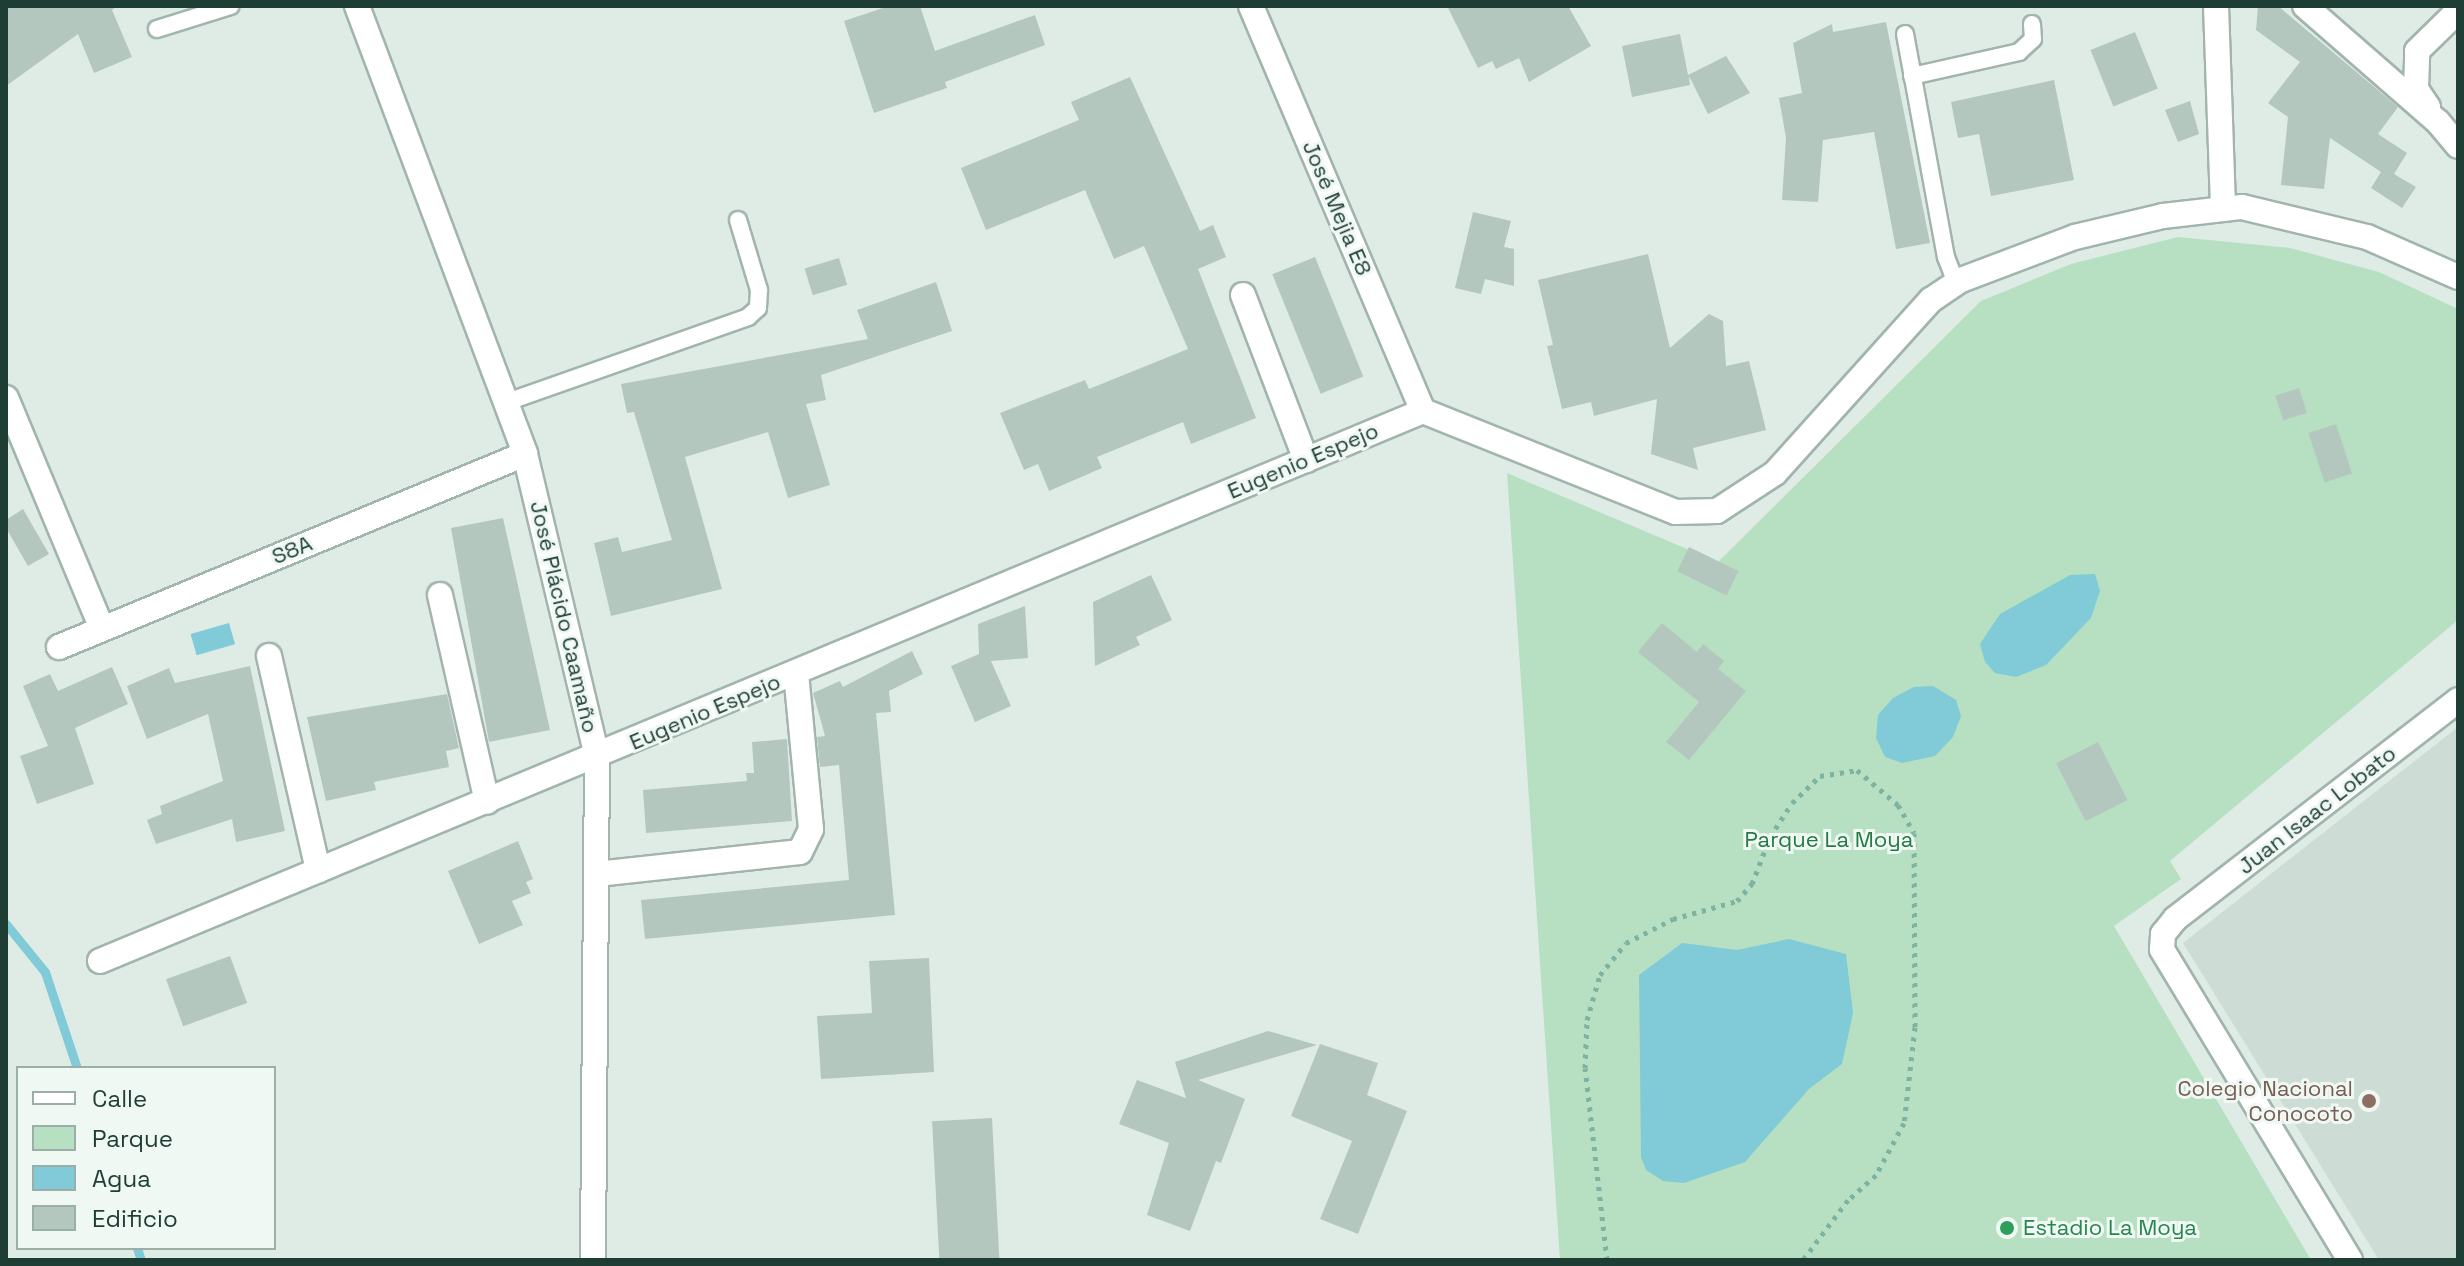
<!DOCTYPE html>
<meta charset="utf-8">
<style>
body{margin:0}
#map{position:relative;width:2464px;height:1266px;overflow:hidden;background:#dfece6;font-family:"Space Grotesk",sans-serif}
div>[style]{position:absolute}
.built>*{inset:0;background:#cddcd5}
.green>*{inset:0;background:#b6e0c1}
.water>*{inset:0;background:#81cad7;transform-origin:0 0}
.stream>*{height:9px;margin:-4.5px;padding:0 4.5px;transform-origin:4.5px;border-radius:4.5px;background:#81cad7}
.building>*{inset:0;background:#b4c7bf;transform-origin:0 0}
.path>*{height:5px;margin-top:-2.5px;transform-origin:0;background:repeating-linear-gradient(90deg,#7cb3a2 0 4px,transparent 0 10px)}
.roads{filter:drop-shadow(2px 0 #a1b4ad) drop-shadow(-2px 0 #a1b4ad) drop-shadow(0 2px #a1b4ad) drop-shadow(0 -2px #a1b4ad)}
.service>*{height:16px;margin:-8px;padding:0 8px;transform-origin:8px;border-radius:8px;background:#fff}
.minor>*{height:24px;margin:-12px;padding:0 12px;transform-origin:12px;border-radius:12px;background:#fff}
.dots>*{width:22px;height:22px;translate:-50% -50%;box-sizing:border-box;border:4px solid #f0f8f4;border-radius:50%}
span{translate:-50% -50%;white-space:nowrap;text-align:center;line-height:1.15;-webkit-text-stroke:6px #f0f8f4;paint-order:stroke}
.street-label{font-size:22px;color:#1e3e35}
.park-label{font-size:22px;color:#257945}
.education-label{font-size:22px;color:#785e54}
.right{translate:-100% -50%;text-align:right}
.leisure-label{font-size:22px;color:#27864d}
.left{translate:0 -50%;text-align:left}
.frame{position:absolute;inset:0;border:8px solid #1e3e35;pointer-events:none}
.legend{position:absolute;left:16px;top:1066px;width:260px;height:184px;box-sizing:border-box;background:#f0f8f4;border:2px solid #9caea8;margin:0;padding:10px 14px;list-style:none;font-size:24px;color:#1e3e35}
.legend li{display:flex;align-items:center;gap:16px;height:40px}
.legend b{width:40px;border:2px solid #9caea8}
</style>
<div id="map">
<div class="built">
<div style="clip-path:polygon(2458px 727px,2458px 1260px,2379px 1260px,2183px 943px)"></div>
</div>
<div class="green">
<div style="clip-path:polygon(2178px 237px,2290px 248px,2379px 272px,2458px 309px,2458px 620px,2170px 861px,2181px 879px,2114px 926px,2311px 1260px,1560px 1260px,1507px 473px,1718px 562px,1981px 301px,2071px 264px)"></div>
</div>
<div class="water">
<div style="clip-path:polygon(2095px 574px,2100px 591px,2091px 618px,2046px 665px,2016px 677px,1995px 673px,1985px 662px,1980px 644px,2000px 614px,2070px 575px)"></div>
<div style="left:229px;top:623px;width:22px;height:40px;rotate:74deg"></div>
<div style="clip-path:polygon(1933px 686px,1956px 700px,1961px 716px,1953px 737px,1935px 756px,1902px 763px,1885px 757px,1876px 738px,1878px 715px,1893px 698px,1914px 687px)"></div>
<div style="clip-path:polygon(1789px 939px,1846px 954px,1853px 1013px,1842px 1064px,1809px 1089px,1745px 1162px,1684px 1183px,1663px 1181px,1646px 1170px,1641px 1157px,1639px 975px,1682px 943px,1737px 950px)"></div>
</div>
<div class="stream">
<div style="left:6px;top:924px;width:62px;rotate:50.9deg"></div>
<div style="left:45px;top:972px;width:101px;rotate:71.6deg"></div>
<div style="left:137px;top:1248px;width:13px;rotate:72deg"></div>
</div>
<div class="building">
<div style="clip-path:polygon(6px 6px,117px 6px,112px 10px,132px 57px,94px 73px,78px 34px,6px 86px)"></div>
<div style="clip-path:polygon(889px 6px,920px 6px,935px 51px,1035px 15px,1045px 45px,945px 82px,947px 88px,874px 113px,844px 21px)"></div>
<div style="clip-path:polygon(1447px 6px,1568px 6px,1591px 46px,1529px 82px,1519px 58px,1496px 69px,1492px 61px,1478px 68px)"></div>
<div style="clip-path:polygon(2258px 6px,2278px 6px,2398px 107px,2378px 134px,2407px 153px,2394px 174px,2416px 187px,2402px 208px,2371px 188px,2381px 172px,2330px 138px,2324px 189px,2281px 185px,2288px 117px,2268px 103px,2300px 62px,2256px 30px)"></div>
<div style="clip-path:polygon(1886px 22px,1930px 243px,1896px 249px,1874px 132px,1823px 140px,1818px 202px,1782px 200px,1786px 138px,1779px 98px,1802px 93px,1793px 43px,1832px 24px,1833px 32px)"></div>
<div style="left:2135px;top:32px;width:61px;height:48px;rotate:68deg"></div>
<div style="clip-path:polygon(1680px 34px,1688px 75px,1726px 56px,1750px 93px,1708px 114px,1689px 76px,1690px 85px,1632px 97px,1622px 46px)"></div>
<div style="clip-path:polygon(1130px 77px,1200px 231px,1213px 225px,1226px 257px,1198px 269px,1256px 418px,1191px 444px,1183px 422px,1097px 457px,1102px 468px,1049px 491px,1038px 464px,1024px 470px,1000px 413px,1085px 380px,1089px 389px,1188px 349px,1144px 246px,1114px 259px,1085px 190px,986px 230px,961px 168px,1079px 120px,1071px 102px)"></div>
<div style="clip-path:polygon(2054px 80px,2074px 180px,1991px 196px,1979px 134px,1958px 138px,1951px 102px)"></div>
<div style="clip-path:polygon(2190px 101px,2199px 134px,2178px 142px,2165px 110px)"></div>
<div style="clip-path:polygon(1473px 212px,1511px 221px,1504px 247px,1514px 249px,1514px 286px,1485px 279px,1481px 294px,1455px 288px)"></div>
<div style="clip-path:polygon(1648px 254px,1670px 348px,1709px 314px,1723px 321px,1726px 366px,1749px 361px,1766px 430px,1693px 448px,1698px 470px,1651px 454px,1657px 399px,1594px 416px,1591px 402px,1562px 409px,1547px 346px,1553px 345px,1538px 280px)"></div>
<div style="left:1315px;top:257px;width:129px;height:46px;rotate:68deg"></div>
<div style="left:839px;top:258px;width:28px;height:36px;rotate:73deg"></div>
<div style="clip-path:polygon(936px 282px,952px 331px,821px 375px,826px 400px,806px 404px,830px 485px,788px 498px,768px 432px,685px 457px,722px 589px,611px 616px,594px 543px,618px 537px,622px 552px,672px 540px,634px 412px,627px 413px,621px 384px,868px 339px,857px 310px)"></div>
<div style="left:2299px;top:388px;width:26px;height:25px;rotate:72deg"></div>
<div style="left:2336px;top:424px;width:52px;height:29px;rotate:72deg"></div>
<div style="clip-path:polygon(23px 509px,49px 554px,28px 566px,6px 528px,6px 520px)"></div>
<div style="clip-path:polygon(503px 518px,550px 730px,489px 742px,451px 528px)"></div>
<div style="left:1689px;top:547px;width:55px;height:27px;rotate:26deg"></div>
<div style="clip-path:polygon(1151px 575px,1172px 620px,1136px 637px,1140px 645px,1095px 666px,1093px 602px)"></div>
<div style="clip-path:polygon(1025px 606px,1028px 658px,991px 661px,1011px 706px,975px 722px,951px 666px,979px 654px,978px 624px)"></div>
<div style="clip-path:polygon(1662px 623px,1697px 652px,1703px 644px,1724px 661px,1718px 669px,1746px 691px,1689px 760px,1666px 742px,1699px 702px,1638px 652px)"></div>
<div style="clip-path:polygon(912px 651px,923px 674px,889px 691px,891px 712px,876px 713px,895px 915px,645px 939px,641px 900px,849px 880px,839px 765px,820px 767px,817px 737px,825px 736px,813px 693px,840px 681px,843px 687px)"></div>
<div style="clip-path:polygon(250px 666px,285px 831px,236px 842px,232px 819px,156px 844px,147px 820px,162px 814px,160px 806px,223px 781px,208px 714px,147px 739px,127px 686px,169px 668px,175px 683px)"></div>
<div style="clip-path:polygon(112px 667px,128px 704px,75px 728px,94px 784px,37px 804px,20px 756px,48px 746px,23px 686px,50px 674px,58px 691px)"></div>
<div style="clip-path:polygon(447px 694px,459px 748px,446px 751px,449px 767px,374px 782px,376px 790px,326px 801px,307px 717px)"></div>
<div style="clip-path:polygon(787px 739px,792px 821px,646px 833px,643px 790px,747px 781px,746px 773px,754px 773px,752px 742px)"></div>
<div style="left:2098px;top:742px;width:65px;height:47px;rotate:63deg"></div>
<div style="clip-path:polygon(518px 841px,533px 879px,526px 882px,531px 893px,512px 901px,523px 925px,479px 944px,448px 871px)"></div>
<div style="left:230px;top:956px;width:50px;height:68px;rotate:70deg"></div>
<div style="clip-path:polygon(929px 958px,934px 1072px,821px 1079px,817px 1016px,872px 1013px,869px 961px)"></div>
<div style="clip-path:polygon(1268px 1031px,1317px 1045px,1198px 1080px,1245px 1099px,1221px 1163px,1216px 1161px,1190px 1231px,1147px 1215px,1169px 1143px,1119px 1124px,1137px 1080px,1186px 1098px,1175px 1062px)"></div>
<div style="clip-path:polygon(1320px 1044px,1378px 1063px,1367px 1095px,1407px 1111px,1358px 1234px,1320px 1219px,1352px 1141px,1291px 1116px)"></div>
<div style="left:992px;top:1118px;width:142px;height:60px;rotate:87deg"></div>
</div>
<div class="path">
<div style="left:1607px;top:1260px;width:193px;rotate:-96.5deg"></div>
<div style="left:1585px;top:1068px;width:48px;rotate:-87.6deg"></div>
<div style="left:1587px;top:1020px;width:47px;rotate:-73.9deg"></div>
<div style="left:1600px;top:975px;width:41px;rotate:-50.9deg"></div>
<div style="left:1626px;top:943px;width:53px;rotate:-27.1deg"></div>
<div style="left:1673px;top:919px;width:66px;rotate:-15.7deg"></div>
<div style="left:1737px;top:901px;width:23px;rotate:-49deg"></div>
<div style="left:1752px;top:884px;width:50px;rotate:-69deg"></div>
<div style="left:1770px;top:837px;width:40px;rotate:-57.1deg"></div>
<div style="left:1792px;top:803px;width:39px;rotate:-44deg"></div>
<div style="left:1820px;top:776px;width:37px;rotate:-9deg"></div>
<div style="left:1857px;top:770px;width:54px;rotate:40.5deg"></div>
<div style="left:1898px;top:805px;width:32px;rotate:60deg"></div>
<div style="left:1914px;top:833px;width:194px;rotate:89.7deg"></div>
<div style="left:1915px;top:1027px;width:97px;rotate:96.5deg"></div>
<div style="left:1904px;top:1123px;width:59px;rotate:118.3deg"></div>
<div style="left:1876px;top:1175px;width:38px;rotate:138deg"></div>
<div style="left:1848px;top:1200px;width:75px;rotate:126.9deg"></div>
</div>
<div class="roads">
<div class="service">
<div style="left:157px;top:29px;width:77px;rotate:-17.3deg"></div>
<div style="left:1905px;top:34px;width:227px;rotate:79.6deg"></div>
<div style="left:1946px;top:257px;width:28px;rotate:69deg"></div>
<div style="left:1912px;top:76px;width:110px;rotate:-12.6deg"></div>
<div style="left:2019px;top:52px;width:19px;rotate:-43deg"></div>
<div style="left:2033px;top:39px;width:15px;rotate:-94deg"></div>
<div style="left:507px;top:402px;width:256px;rotate:-19.4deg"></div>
<div style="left:748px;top:317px;width:13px;rotate:-42deg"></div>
<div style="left:758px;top:308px;width:18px;rotate:-87deg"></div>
<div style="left:759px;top:290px;width:73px;rotate:-106.7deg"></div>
</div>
<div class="minor">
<div style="left:357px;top:6px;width:478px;rotate:69.4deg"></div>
<div style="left:525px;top:454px;width:311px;rotate:76.6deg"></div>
<div style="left:597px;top:757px;width:503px;rotate:90.46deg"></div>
<div style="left:1251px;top:6px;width:440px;rotate:67deg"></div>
<div style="left:2216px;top:6px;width:203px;rotate:88deg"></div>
<div style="left:2305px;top:6px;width:176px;rotate:41.1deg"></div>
<div style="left:2438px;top:122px;width:31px;rotate:50deg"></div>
<div style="left:2428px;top:107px;width:22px;rotate:-124deg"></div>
<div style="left:2416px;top:89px;width:38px;rotate:-88deg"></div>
<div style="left:2417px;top:51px;width:57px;rotate:-44.3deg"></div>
<div style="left:1243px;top:295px;width:177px;rotate:69.1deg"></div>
<div style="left:6px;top:398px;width:250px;rotate:67.4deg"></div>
<div style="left:440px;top:595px;width:212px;rotate:77.2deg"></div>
<div style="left:59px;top:647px;width:504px;rotate:-22.5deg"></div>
<div style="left:269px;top:656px;width:220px;rotate:77.1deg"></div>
<div style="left:597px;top:874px;width:204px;rotate:-6.2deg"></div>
<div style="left:800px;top:852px;width:25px;rotate:-64deg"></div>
<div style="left:811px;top:829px;width:156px;rotate:-95.5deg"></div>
<div style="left:100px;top:961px;width:1433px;rotate:-22.57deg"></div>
<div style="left:1423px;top:411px;width:272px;rotate:21.8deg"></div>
<div style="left:1676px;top:512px;width:41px;rotate:-1.4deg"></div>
<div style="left:1717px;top:511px;width:69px;rotate:-33.2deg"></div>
<div style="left:1775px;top:473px;width:233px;rotate:-48deg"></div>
<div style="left:1931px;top:300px;width:36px;rotate:-34deg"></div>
<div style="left:1961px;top:280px;width:122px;rotate:-20.7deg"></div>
<div style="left:2075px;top:237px;width:90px;rotate:-13.4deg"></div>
<div style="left:2163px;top:216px;width:80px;rotate:-6.5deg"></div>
<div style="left:2242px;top:207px;width:129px;rotate:13.5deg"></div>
<div style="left:2367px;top:237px;width:99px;rotate:23.7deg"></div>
<div style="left:2350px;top:1260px;width:363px;rotate:-121.2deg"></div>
<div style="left:2162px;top:949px;width:15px;rotate:-86deg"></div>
<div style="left:2163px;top:934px;width:19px;rotate:-51deg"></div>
<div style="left:2175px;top:919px;width:358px;rotate:-37.7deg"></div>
</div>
</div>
<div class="dots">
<div style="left:2369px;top:1101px;background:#8d6e63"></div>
<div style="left:2007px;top:1228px;background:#2e9e5b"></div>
</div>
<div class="street-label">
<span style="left:1337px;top:208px;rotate:67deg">José Mejia E8</span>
<span style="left:1303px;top:461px;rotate:-23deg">Eugenio Espejo</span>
<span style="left:292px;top:550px;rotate:-22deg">S8A</span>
<span style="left:564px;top:617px;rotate:77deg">José Plácido Caamaño</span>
<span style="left:705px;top:712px;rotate:-23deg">Eugenio Espejo</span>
<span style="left:2317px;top:810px;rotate:-38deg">Juan Isaac Lobato</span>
</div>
<div class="park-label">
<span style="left:1829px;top:840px">Parque La Moya</span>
</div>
<div class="education-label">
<span class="right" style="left:2353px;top:1101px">Colegio Nacional<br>Conocoto</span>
</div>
<div class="leisure-label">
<span class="left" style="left:2023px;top:1228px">Estadio La Moya</span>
</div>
<div class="frame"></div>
<ul class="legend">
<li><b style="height:10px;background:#fff"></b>Calle</li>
<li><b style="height:22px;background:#b6e0c1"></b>Parque</li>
<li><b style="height:22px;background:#81cad7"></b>Agua</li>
<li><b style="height:22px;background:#b4c7bf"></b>Edificio</li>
</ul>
</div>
